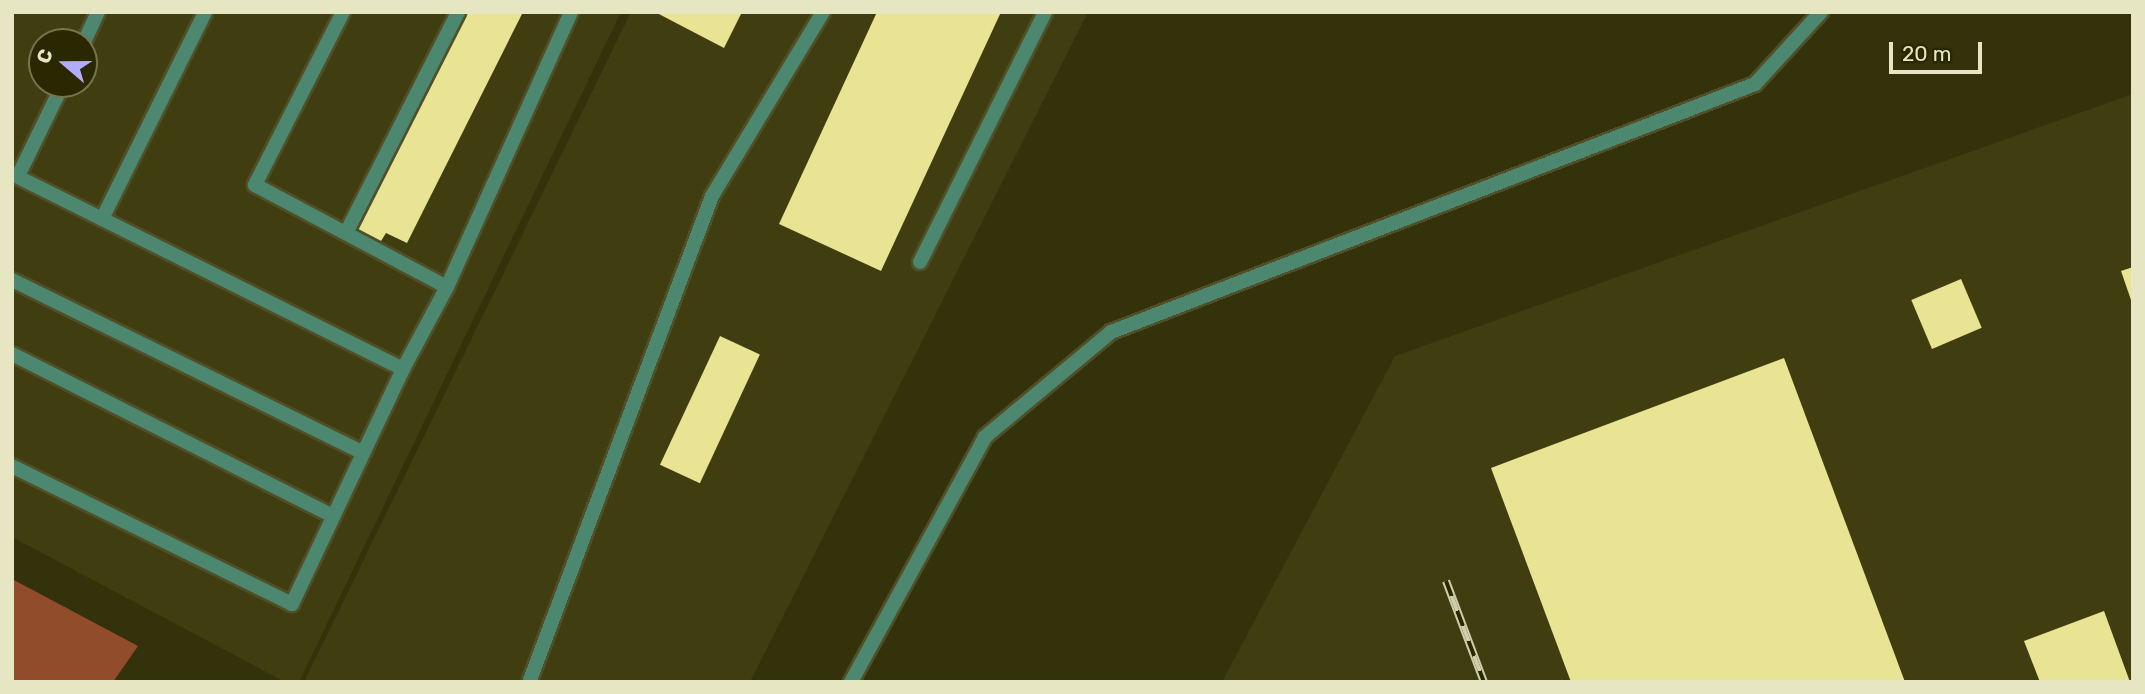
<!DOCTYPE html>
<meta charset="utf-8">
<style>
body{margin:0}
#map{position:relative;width:2145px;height:694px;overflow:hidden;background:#34320b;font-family:Rubik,sans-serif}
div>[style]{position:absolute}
.built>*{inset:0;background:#403d11}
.forest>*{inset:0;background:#914d2b}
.building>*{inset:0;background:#e8e493;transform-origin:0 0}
.roads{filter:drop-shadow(2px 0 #514f28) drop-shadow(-2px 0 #514f28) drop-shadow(0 2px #514f28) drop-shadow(0 -2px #514f28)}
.lane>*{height:14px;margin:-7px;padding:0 7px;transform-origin:7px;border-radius:7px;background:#4c876f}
.rail>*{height:8px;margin-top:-4px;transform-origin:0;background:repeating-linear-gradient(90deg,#2a2801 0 16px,#cfceaa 0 32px);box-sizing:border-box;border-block:2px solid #cfceaa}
span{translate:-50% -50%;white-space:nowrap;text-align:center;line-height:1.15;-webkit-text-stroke:7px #2a2801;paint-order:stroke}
.frame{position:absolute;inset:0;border:14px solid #e7e6c3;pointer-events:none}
.north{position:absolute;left:28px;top:28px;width:70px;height:70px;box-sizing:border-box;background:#2a2801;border:2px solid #76744f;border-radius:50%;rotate:290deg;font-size:19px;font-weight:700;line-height:28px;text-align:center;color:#e7e6c3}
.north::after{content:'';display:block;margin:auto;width:24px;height:32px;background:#b1adfa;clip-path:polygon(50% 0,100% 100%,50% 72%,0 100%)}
.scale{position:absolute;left:1889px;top:42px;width:93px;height:32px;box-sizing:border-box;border:4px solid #e7e6c3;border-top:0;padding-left:9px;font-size:21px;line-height:24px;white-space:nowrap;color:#e7e6c3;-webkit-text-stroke:5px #2a2801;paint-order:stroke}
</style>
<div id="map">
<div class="built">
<div style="clip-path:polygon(evenodd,12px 12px,621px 12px,299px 682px,285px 682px,12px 537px,12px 12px,42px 42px,84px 42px,84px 84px,42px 84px,42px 42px)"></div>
<div style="clip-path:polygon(631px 12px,1088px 12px,750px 682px,304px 682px)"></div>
<div style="clip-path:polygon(2133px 94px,2133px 682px,1222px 682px,1395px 356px)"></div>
</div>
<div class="forest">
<div style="clip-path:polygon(12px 579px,138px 646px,113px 682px,12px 682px)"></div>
</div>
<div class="building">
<div style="clip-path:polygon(463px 12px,523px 12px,407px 243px,386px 233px,381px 241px,355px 228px)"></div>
<div style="clip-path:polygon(655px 12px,742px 12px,724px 48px)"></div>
<div style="clip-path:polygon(877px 12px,1001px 12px,881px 271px,779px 224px)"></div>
<div style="clip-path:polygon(2133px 267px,2133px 303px,2132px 303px,2121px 271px)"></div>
<div style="left:1961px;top:279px;width:53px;height:54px;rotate:67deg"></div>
<div style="left:720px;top:336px;width:44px;height:142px;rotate:25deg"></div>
<div style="clip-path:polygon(1784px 358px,1905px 682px,1571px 682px,1491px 468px)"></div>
<div style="clip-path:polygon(2104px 611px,2130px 682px,2040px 682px,2024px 641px)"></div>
</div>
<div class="roads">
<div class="lane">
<div style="left:343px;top:12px;width:194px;rotate:117deg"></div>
<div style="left:255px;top:185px;width:217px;rotate:28deg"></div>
<div style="left:84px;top:42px;width:33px;rotate:-65deg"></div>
<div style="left:12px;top:174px;width:437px;rotate:26.5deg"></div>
<div style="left:403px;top:369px;width:260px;rotate:115.3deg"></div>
<div style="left:292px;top:604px;width:312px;rotate:-153.8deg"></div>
<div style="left:18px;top:176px;width:102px;rotate:-63.9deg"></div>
<div style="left:102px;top:219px;width:231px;rotate:-63.5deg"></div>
<div style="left:346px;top:233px;width:248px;rotate:-63.1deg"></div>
<div style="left:920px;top:262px;width:280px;rotate:-63.4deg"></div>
<div style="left:12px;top:280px;width:391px;rotate:26.2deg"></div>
<div style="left:12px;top:354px;width:360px;rotate:26.8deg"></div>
<div style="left:403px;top:369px;width:93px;rotate:-61.8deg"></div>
<div style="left:447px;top:287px;width:302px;rotate:-65.7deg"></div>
<div style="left:530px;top:680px;width:517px;rotate:-69.39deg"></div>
<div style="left:712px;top:196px;width:215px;rotate:-58.9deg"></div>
<div style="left:851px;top:682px;width:279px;rotate:-61.3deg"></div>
<div style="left:985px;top:437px;width:164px;rotate:-39.8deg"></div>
<div style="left:1111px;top:332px;width:690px;rotate:-21.06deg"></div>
<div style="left:1755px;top:84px;width:98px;rotate:-47.5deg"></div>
</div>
</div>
<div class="rail">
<div style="left:1446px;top:581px;width:108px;rotate:69.4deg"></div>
</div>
<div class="frame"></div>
<div class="north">С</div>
<div class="scale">20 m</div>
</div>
